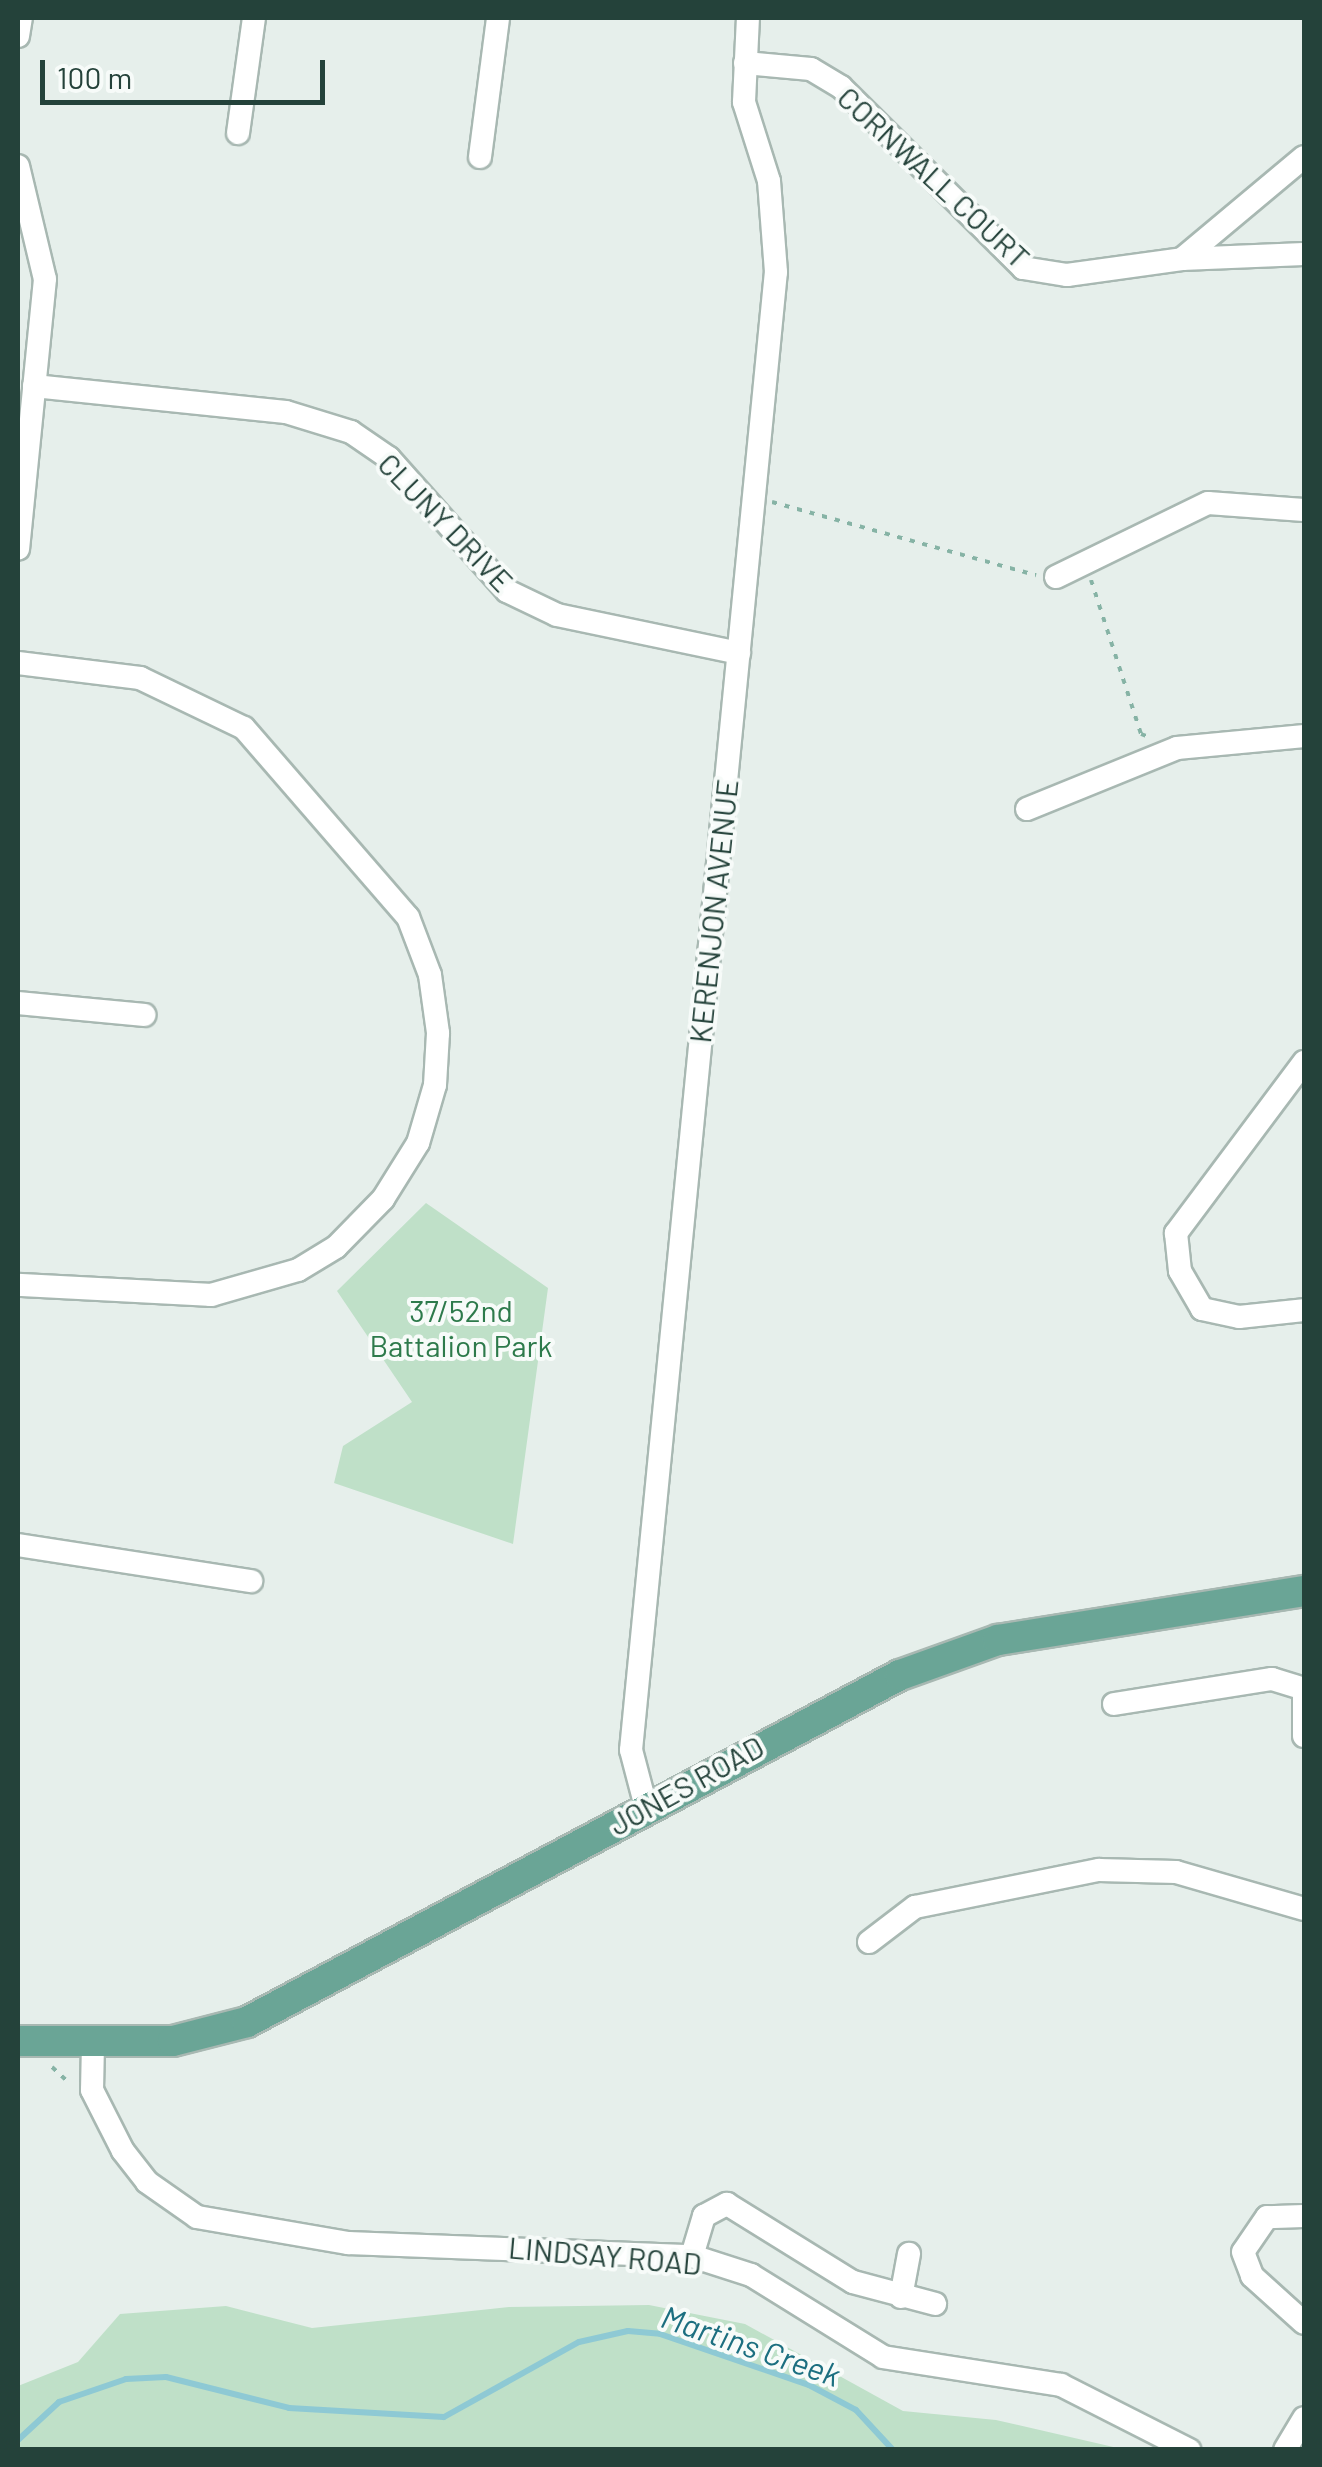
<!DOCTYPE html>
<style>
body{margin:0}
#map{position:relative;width:1322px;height:2467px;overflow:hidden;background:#e6efeb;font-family:Barlow,sans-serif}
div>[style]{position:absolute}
.green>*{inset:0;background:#bfe0c8}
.stream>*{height:6px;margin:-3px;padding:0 3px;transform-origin:3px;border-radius:3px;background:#8ec9d4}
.path>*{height:4px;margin-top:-2px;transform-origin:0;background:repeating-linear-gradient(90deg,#86b3a5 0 5px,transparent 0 13px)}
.roads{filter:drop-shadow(2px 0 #a8b8b2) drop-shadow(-2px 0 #a8b8b2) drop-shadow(0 2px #a8b8b2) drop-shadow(0 -2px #a8b8b2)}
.minor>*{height:22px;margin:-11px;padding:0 11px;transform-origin:11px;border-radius:11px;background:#fff}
.major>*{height:30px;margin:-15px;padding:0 15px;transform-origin:15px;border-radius:15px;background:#6aa596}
span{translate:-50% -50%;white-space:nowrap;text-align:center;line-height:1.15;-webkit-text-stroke:8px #f7fbf9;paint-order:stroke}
.street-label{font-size:30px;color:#24423a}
.park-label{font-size:30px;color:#2d7a4b}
.water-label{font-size:32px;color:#1c6f80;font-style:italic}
.frame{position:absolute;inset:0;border:20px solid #24423a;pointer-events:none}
.scale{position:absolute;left:40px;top:60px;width:285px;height:45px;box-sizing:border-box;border:5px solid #24423a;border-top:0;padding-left:12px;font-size:30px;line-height:35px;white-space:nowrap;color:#24423a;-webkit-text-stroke:8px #f7fbf9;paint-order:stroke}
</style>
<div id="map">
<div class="green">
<div style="clip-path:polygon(426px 1203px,548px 1288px,513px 1544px,334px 1483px,343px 1446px,412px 1402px,337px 1291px)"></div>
<div style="clip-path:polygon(649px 2305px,745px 2324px,903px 2411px,996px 2420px,1122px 2449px,18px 2449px,18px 2386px,78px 2362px,120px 2314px,226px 2306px,312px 2328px,509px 2307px)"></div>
</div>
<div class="stream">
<div style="left:18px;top:2440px;width:56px;rotate:-42.8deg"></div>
<div style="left:59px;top:2402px;width:71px;rotate:-18.9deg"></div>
<div style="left:126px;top:2379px;width:40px;rotate:-2.9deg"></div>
<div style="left:166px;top:2377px;width:127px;rotate:14.1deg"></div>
<div style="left:289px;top:2408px;width:155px;rotate:3.3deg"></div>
<div style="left:444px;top:2417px;width:154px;rotate:-29.1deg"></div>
<div style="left:579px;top:2342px;width:50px;rotate:-12.7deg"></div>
<div style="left:628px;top:2331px;width:32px;rotate:5deg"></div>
<div style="left:660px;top:2334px;width:157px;rotate:18.9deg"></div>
<div style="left:809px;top:2385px;width:53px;rotate:28deg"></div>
<div style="left:856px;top:2410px;width:54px;rotate:47.2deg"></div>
</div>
<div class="path">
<div style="left:772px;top:502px;width:274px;rotate:15.5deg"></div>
<div style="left:1091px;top:580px;width:162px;rotate:72deg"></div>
<div style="left:1141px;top:734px;width:9px;rotate:21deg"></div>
<div style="left:52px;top:2067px;width:25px;rotate:43deg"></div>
</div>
<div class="roads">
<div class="minor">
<div style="left:18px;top:36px;width:18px;rotate:-81deg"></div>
<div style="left:745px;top:63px;width:66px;rotate:5.2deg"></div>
<div style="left:811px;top:69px;width:35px;rotate:31deg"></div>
<div style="left:841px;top:87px;width:257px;rotate:44.8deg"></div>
<div style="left:1023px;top:268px;width:45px;rotate:9deg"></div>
<div style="left:1067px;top:275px;width:116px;rotate:-7.9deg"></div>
<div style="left:1182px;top:259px;width:122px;rotate:-2.3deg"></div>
<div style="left:238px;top:133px;width:116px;rotate:-82.1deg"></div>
<div style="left:480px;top:157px;width:140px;rotate:-82.6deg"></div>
<div style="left:18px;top:166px;width:116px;rotate:76.6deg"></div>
<div style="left:45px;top:279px;width:271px;rotate:95.7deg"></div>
<div style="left:1182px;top:259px;width:159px;rotate:-39.9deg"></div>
<div style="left:34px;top:386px;width:253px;rotate:5.9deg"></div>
<div style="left:286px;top:412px;width:68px;rotate:17.1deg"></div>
<div style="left:351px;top:432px;width:46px;rotate:34.4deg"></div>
<div style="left:389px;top:458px;width:178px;rotate:48.4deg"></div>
<div style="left:507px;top:591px;width:55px;rotate:25.6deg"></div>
<div style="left:557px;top:615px;width:186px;rotate:11.8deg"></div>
<div style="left:1056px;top:577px;width:169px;rotate:-26deg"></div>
<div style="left:1208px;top:503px;width:96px;rotate:4.2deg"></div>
<div style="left:18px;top:663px;width:123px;rotate:7deg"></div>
<div style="left:140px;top:678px;width:115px;rotate:25.7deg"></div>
<div style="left:244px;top:728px;width:250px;rotate:49.1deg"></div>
<div style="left:408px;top:917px;width:62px;rotate:69.2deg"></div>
<div style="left:430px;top:975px;width:59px;rotate:82.1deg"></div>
<div style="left:438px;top:1033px;width:52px;rotate:93.3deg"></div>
<div style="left:435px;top:1085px;width:60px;rotate:106.3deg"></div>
<div style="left:418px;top:1143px;width:66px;rotate:122deg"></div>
<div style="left:383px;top:1199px;width:67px;rotate:134.4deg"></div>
<div style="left:336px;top:1247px;width:44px;rotate:148.8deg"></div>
<div style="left:298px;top:1270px;width:91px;rotate:164deg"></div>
<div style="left:211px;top:1295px;width:193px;rotate:-177deg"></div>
<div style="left:1027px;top:809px;width:162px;rotate:-22.1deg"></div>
<div style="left:1177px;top:748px;width:128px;rotate:-5.4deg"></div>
<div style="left:18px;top:1003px;width:127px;rotate:5.4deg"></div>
<div style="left:1304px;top:1062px;width:214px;rotate:126.8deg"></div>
<div style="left:1176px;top:1233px;width:38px;rotate:84deg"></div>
<div style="left:1180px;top:1271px;width:44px;rotate:59.9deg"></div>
<div style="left:1202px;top:1309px;width:38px;rotate:12deg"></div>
<div style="left:1239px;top:1317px;width:65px;rotate:-6.1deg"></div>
<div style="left:18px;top:1545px;width:236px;rotate:8.8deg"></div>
<div style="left:1304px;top:1694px;width:42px;rotate:90deg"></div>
<div style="left:1114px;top:1704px;width:160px;rotate:-9deg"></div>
<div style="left:1272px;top:1679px;width:34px;rotate:17deg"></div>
<div style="left:646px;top:1807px;width:59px;rotate:-104.7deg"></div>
<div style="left:631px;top:1750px;width:1485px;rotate:-84.4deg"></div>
<div style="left:776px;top:272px;width:91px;rotate:-94.4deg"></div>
<div style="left:769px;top:181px;width:83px;rotate:-107.6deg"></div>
<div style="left:744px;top:102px;width:84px;rotate:-87.3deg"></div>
<div style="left:869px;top:1942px;width:58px;rotate:-37.3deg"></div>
<div style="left:915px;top:1907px;width:188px;rotate:-11.4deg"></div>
<div style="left:1099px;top:1870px;width:77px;rotate:1.5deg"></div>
<div style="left:1176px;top:1872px;width:133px;rotate:16.1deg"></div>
<div style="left:93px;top:2043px;width:47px;rotate:91.2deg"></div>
<div style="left:92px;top:2090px;width:68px;rotate:63.1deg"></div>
<div style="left:123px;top:2151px;width:39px;rotate:52deg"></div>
<div style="left:147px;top:2182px;width:61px;rotate:35deg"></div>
<div style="left:197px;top:2217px;width:153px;rotate:9.8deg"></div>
<div style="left:348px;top:2243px;width:344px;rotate:2.2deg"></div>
<div style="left:692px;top:2256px;width:62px;rotate:17.9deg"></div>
<div style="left:751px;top:2275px;width:155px;rotate:31.8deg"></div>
<div style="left:883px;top:2357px;width:180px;rotate:8.9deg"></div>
<div style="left:1061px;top:2385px;width:144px;rotate:26.9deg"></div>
<div style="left:1304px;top:2216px;width:37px;rotate:178deg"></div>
<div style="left:1267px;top:2217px;width:42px;rotate:124.4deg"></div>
<div style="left:1243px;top:2252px;width:26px;rotate:69deg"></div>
<div style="left:1252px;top:2276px;width:70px;rotate:42.1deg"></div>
<div style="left:692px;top:2256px;width:42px;rotate:-73.3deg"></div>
<div style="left:704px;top:2216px;width:26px;rotate:-28deg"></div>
<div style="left:727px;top:2204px;width:148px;rotate:31.8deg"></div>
<div style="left:853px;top:2282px;width:85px;rotate:15deg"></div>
<div style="left:901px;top:2297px;width:44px;rotate:-79.5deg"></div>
<div style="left:1285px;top:2450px;width:37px;rotate:-59deg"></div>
</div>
<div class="major">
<div style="left:18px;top:2041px;width:155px"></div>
<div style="left:173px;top:2041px;width:76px;rotate:-14.4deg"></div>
<div style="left:247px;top:2022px;width:739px;rotate:-27.99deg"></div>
<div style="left:900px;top:1675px;width:104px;rotate:-19.7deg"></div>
<div style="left:998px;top:1640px;width:310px;rotate:-9.1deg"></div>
</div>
</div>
<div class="street-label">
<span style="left:934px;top:177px;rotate:43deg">CORNWALL COURT</span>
<span style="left:446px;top:522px;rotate:46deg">CLUNY DRIVE</span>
<span style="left:713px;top:911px;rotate:-84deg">KERENJON AVENUE</span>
<span style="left:686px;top:1785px;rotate:-29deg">JONES ROAD</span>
<span style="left:605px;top:2255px;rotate:5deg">LINDSAY ROAD</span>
</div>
<div class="park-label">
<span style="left:461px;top:1327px">37/52nd<br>Battalion Park</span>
</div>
<div class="water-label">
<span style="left:751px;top:2345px;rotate:19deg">Martins Creek</span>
</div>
<div class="frame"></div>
<div class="scale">100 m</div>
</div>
